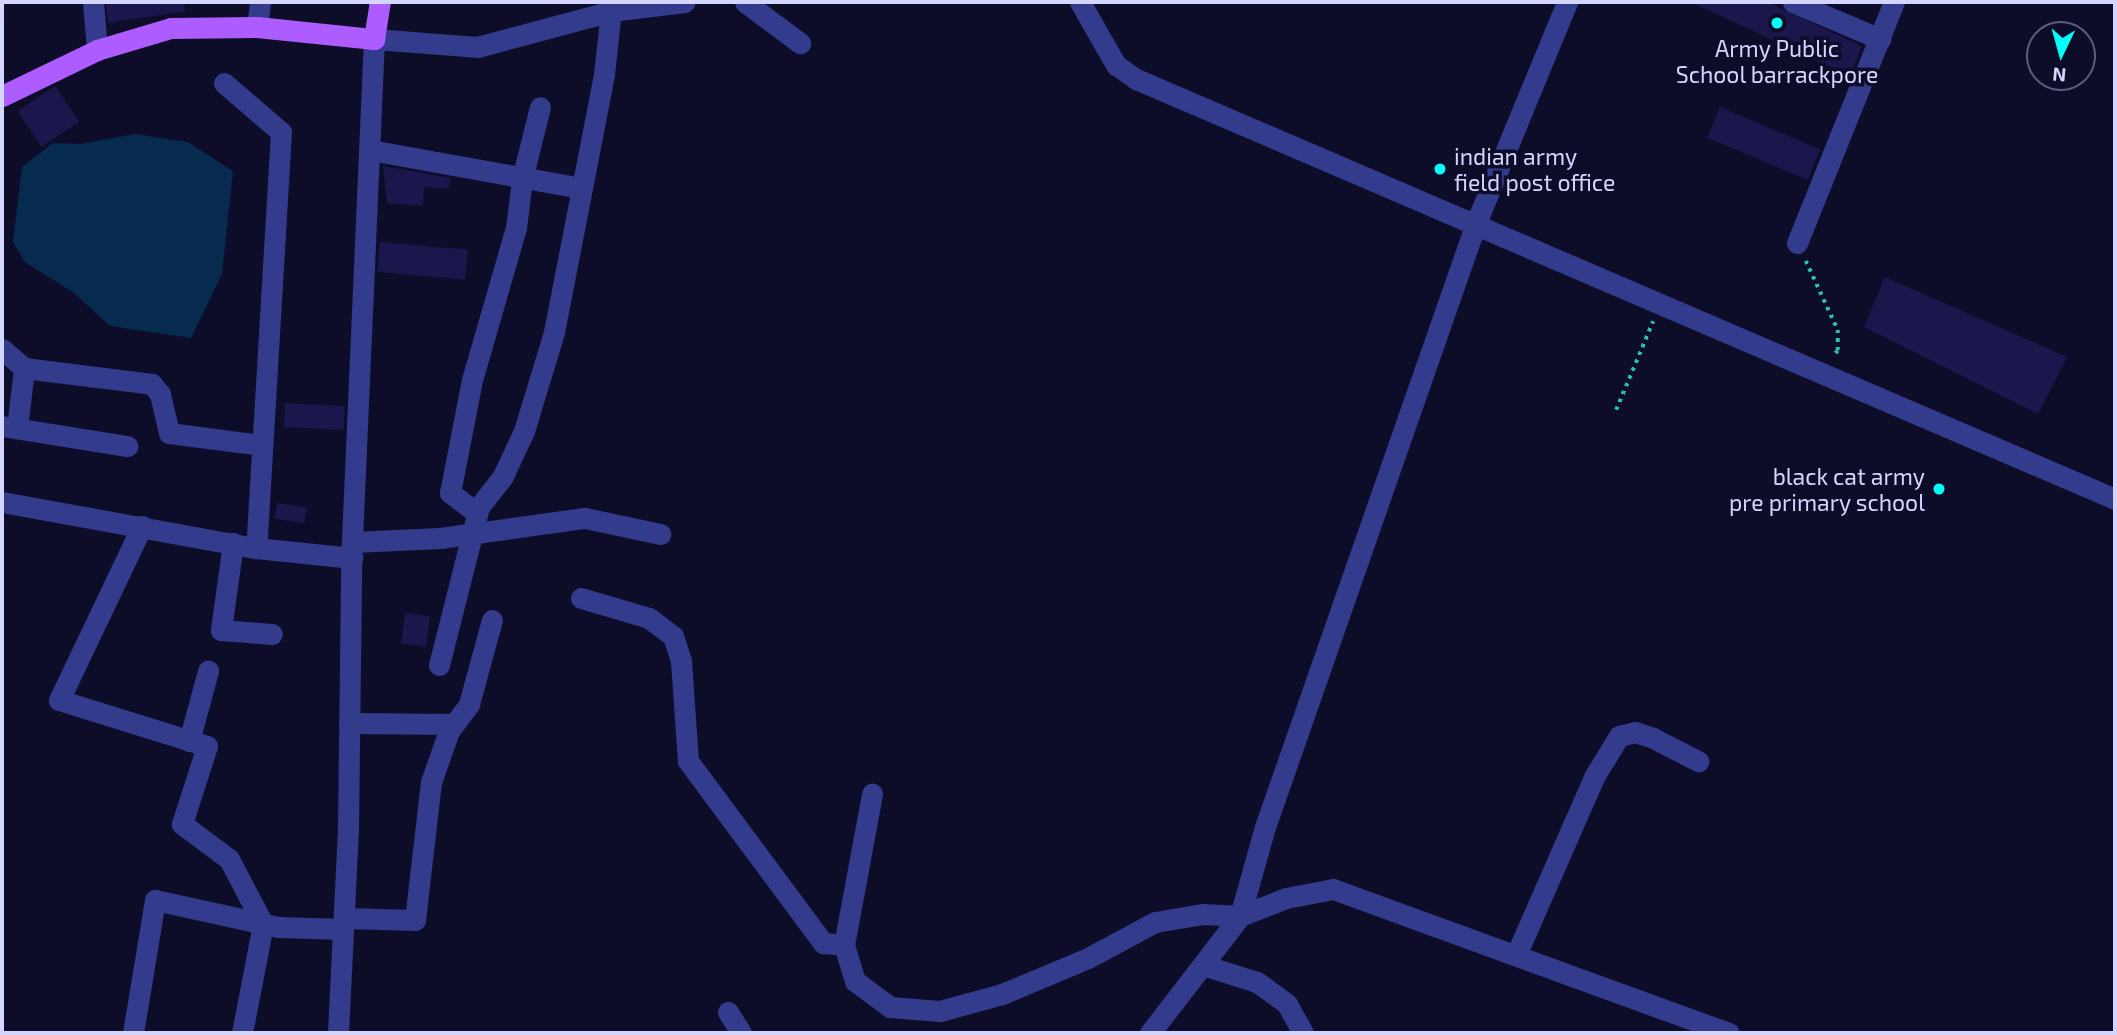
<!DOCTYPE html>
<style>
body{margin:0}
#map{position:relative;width:2117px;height:1035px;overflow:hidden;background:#0e0d29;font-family:"Exo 2",sans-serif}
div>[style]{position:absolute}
.water>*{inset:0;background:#072a4f}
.building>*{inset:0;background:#1b174c;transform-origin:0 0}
.path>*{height:3.5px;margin-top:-1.75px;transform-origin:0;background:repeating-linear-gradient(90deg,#22c6a7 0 3.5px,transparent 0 8.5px)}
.minor>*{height:21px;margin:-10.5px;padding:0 10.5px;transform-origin:10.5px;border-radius:10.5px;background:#333b8d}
.major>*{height:21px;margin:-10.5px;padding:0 10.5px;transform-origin:10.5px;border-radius:10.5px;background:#ad5cff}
.dots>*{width:19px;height:19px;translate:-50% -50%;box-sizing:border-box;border:4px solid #0e0d29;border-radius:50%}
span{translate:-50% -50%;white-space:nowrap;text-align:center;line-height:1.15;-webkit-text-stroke:7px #0e0d29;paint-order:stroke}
.poi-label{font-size:23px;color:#d5d6ff}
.left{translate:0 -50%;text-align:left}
.right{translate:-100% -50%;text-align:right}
.frame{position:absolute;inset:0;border:4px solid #d5d6ff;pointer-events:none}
.north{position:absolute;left:2026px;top:21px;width:70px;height:70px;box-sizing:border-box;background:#0e0d29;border:2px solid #5e5d7f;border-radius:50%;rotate:185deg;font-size:19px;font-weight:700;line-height:28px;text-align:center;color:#d5d6ff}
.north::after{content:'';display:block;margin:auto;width:24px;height:32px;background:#01fff7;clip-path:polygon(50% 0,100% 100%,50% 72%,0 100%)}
</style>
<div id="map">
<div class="water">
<div style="clip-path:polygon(135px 134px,188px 142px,233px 171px,222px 274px,191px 338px,110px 326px,74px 293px,25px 262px,13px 242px,22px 167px,53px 143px,81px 144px)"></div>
</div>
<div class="building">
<div style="clip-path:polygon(106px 2px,184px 2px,185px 11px,108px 23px)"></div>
<div style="clip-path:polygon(1691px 2px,1767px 2px,1862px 46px,1850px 76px)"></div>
<div style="left:55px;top:86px;width:43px;height:45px;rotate:56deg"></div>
<div style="left:1720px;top:107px;width:109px;height:33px;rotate:23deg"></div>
<div style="clip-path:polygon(383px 166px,450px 178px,449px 189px,424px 187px,423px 206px,387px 203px)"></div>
<div style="left:380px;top:242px;width:88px;height:30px;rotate:5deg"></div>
<div style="clip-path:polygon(1885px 277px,2067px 357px,2038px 414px,1864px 327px)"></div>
<div style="left:285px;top:403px;width:60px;height:24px;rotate:3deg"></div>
<div style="left:277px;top:503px;width:30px;height:16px;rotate:8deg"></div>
<div style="left:405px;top:613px;width:25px;height:31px;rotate:7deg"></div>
</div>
<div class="path">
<div style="left:1806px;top:261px;width:76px;rotate:65.1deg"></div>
<div style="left:1838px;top:330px;width:21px;rotate:90deg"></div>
<div style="left:1838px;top:351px;width:7px;rotate:135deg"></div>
<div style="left:1616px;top:410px;width:96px;rotate:-67.4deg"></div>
</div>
<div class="minor">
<div style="left:93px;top:2px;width:48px;rotate:85.2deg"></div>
<div style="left:745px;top:2px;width:69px;rotate:36.7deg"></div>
<div style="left:1080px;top:2px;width:73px;rotate:60.3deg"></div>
<div style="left:1116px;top:65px;width:24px;rotate:35deg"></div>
<div style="left:1136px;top:79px;width:1065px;rotate:23.22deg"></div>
<div style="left:1793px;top:2px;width:95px;rotate:23deg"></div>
<div style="left:257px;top:27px;width:25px;rotate:-83deg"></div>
<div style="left:224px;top:83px;width:75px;rotate:40.7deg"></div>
<div style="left:281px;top:132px;width:417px;rotate:93.4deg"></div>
<div style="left:370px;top:150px;width:214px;rotate:10.2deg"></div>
<div style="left:1797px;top:243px;width:260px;rotate:-68.1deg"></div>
<div style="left:2px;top:349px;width:29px;rotate:41deg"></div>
<div style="left:24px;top:368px;width:129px;rotate:7.1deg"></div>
<div style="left:152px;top:384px;width:13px;rotate:51deg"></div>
<div style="left:160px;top:394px;width:40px;rotate:77deg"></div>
<div style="left:169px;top:433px;width:94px;rotate:7.4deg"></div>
<div style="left:2px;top:426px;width:127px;rotate:9.1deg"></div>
<div style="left:17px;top:428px;width:60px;rotate:-83.3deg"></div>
<div style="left:2px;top:502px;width:258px;rotate:10.3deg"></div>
<div style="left:256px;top:548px;width:97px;rotate:5.9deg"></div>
<div style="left:477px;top:513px;width:34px;rotate:-143deg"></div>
<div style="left:450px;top:493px;width:115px;rotate:-79deg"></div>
<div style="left:472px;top:380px;width:158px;rotate:-73.9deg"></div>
<div style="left:516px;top:228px;width:49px;rotate:-83deg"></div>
<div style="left:522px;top:179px;width:74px;rotate:-76deg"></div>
<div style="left:142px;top:526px;width:193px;rotate:115.5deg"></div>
<div style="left:59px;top:700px;width:155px;rotate:17.3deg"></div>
<div style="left:207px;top:746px;width:82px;rotate:107.8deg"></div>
<div style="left:182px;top:824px;width:59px;rotate:36.7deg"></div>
<div style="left:229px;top:859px;width:73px;rotate:62.4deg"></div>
<div style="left:263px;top:924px;width:111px;rotate:100.9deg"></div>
<div style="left:353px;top:542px;width:87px;rotate:-2.6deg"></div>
<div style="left:440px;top:538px;width:146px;rotate:-7.9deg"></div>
<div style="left:585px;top:518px;width:77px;rotate:12deg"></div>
<div style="left:233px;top:543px;width:88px;rotate:97.9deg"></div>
<div style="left:221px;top:630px;width:51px;rotate:4.5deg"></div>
<div style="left:581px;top:598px;width:71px;rotate:16.4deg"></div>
<div style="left:649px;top:618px;width:30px;rotate:37deg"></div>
<div style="left:673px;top:636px;width:26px;rotate:72deg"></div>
<div style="left:681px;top:661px;width:100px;rotate:86deg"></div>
<div style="left:688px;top:761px;width:227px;rotate:53.4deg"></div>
<div style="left:823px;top:943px;width:21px;rotate:5deg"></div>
<div style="left:844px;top:945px;width:38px;rotate:73deg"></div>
<div style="left:855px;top:981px;width:44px;rotate:36.6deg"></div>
<div style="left:890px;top:1007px;width:50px;rotate:4.6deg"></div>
<div style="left:940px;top:1011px;width:64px;rotate:-15.3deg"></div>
<div style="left:1002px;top:994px;width:93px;rotate:-22.7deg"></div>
<div style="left:1088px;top:958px;width:76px;rotate:-28.2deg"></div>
<div style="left:1155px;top:922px;width:49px;rotate:-9.5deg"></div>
<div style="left:1203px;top:914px;width:37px;rotate:3deg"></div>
<div style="left:1240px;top:916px;width:49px;rotate:-21.4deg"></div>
<div style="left:1286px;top:898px;width:48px;rotate:-10.8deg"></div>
<div style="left:1333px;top:889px;width:421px;rotate:20deg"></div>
<div style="left:439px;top:665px;width:163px;rotate:-75.8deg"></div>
<div style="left:479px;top:507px;width:39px;rotate:-52deg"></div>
<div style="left:503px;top:476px;width:50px;rotate:-65deg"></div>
<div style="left:524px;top:431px;width:103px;rotate:-73.1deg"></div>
<div style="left:554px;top:332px;width:263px;rotate:-79deg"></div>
<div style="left:604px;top:74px;width:63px;rotate:-83.7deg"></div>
<div style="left:349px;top:723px;width:105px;rotate:0.5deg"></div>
<div style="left:189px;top:741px;width:73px;rotate:-74.8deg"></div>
<div style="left:344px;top:918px;width:71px;rotate:1.6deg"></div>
<div style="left:415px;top:920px;width:139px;rotate:-83.4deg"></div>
<div style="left:431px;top:782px;width:54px;rotate:-70.6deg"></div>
<div style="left:449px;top:731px;width:34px;rotate:-53deg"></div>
<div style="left:469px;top:704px;width:87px;rotate:-74.7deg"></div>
<div style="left:844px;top:945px;width:154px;rotate:-79.5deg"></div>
<div style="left:1516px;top:955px;width:194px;rotate:-66.3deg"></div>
<div style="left:1594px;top:777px;width:48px;rotate:-58.6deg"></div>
<div style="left:1619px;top:736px;width:16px;rotate:-14deg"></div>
<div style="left:1635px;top:732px;width:19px;rotate:18deg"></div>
<div style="left:1653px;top:738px;width:51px;rotate:27.1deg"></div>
<div style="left:1203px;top:965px;width:57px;rotate:17.5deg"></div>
<div style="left:1257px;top:982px;width:37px;rotate:36deg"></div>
<div style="left:1287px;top:1004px;width:33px;rotate:61deg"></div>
<div style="left:728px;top:1012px;width:25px;rotate:58deg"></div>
<div style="left:133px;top:1033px;width:135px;rotate:-80.6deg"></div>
<div style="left:155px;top:900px;width:126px;rotate:12.4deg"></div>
<div style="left:278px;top:927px;width:65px;rotate:1.8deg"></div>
<div style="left:338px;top:1033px;width:206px;rotate:-87.2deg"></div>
<div style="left:348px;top:827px;width:264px;rotate:-89.3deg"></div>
<div style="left:351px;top:563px;width:525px;rotate:-87.49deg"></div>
<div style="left:374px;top:39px;width:103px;rotate:4.4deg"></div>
<div style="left:477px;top:47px;width:139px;rotate:-15deg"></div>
<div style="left:611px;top:11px;width:74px;rotate:-7deg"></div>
<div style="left:1150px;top:1033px;width:148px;rotate:-52.4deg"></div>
<div style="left:1240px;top:916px;width:92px;rotate:-74.3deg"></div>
<div style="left:1265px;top:827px;width:640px;rotate:-70.74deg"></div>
<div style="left:1476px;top:223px;width:239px;rotate:-67.6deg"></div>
</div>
<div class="major">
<div style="left:2px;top:96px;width:106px;rotate:-25.8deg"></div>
<div style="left:97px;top:50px;width:77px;rotate:-16.6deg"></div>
<div style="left:171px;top:28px;width:86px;rotate:-0.7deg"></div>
<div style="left:257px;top:27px;width:118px;rotate:5.9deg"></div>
<div style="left:374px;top:39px;width:37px;rotate:-81deg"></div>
</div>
<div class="dots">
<div style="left:1777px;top:23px;background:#01fff7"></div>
<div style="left:1440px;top:169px;background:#01fff7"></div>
<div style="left:1939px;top:489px;background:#01fff7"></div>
</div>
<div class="poi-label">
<span style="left:1777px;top:61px">Army Public<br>School barrackpore</span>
<span class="left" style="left:1454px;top:169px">indian army<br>field post office</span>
<span class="right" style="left:1925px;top:489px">black cat army<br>pre primary school</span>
</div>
<div class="frame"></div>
<div class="north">N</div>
</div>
